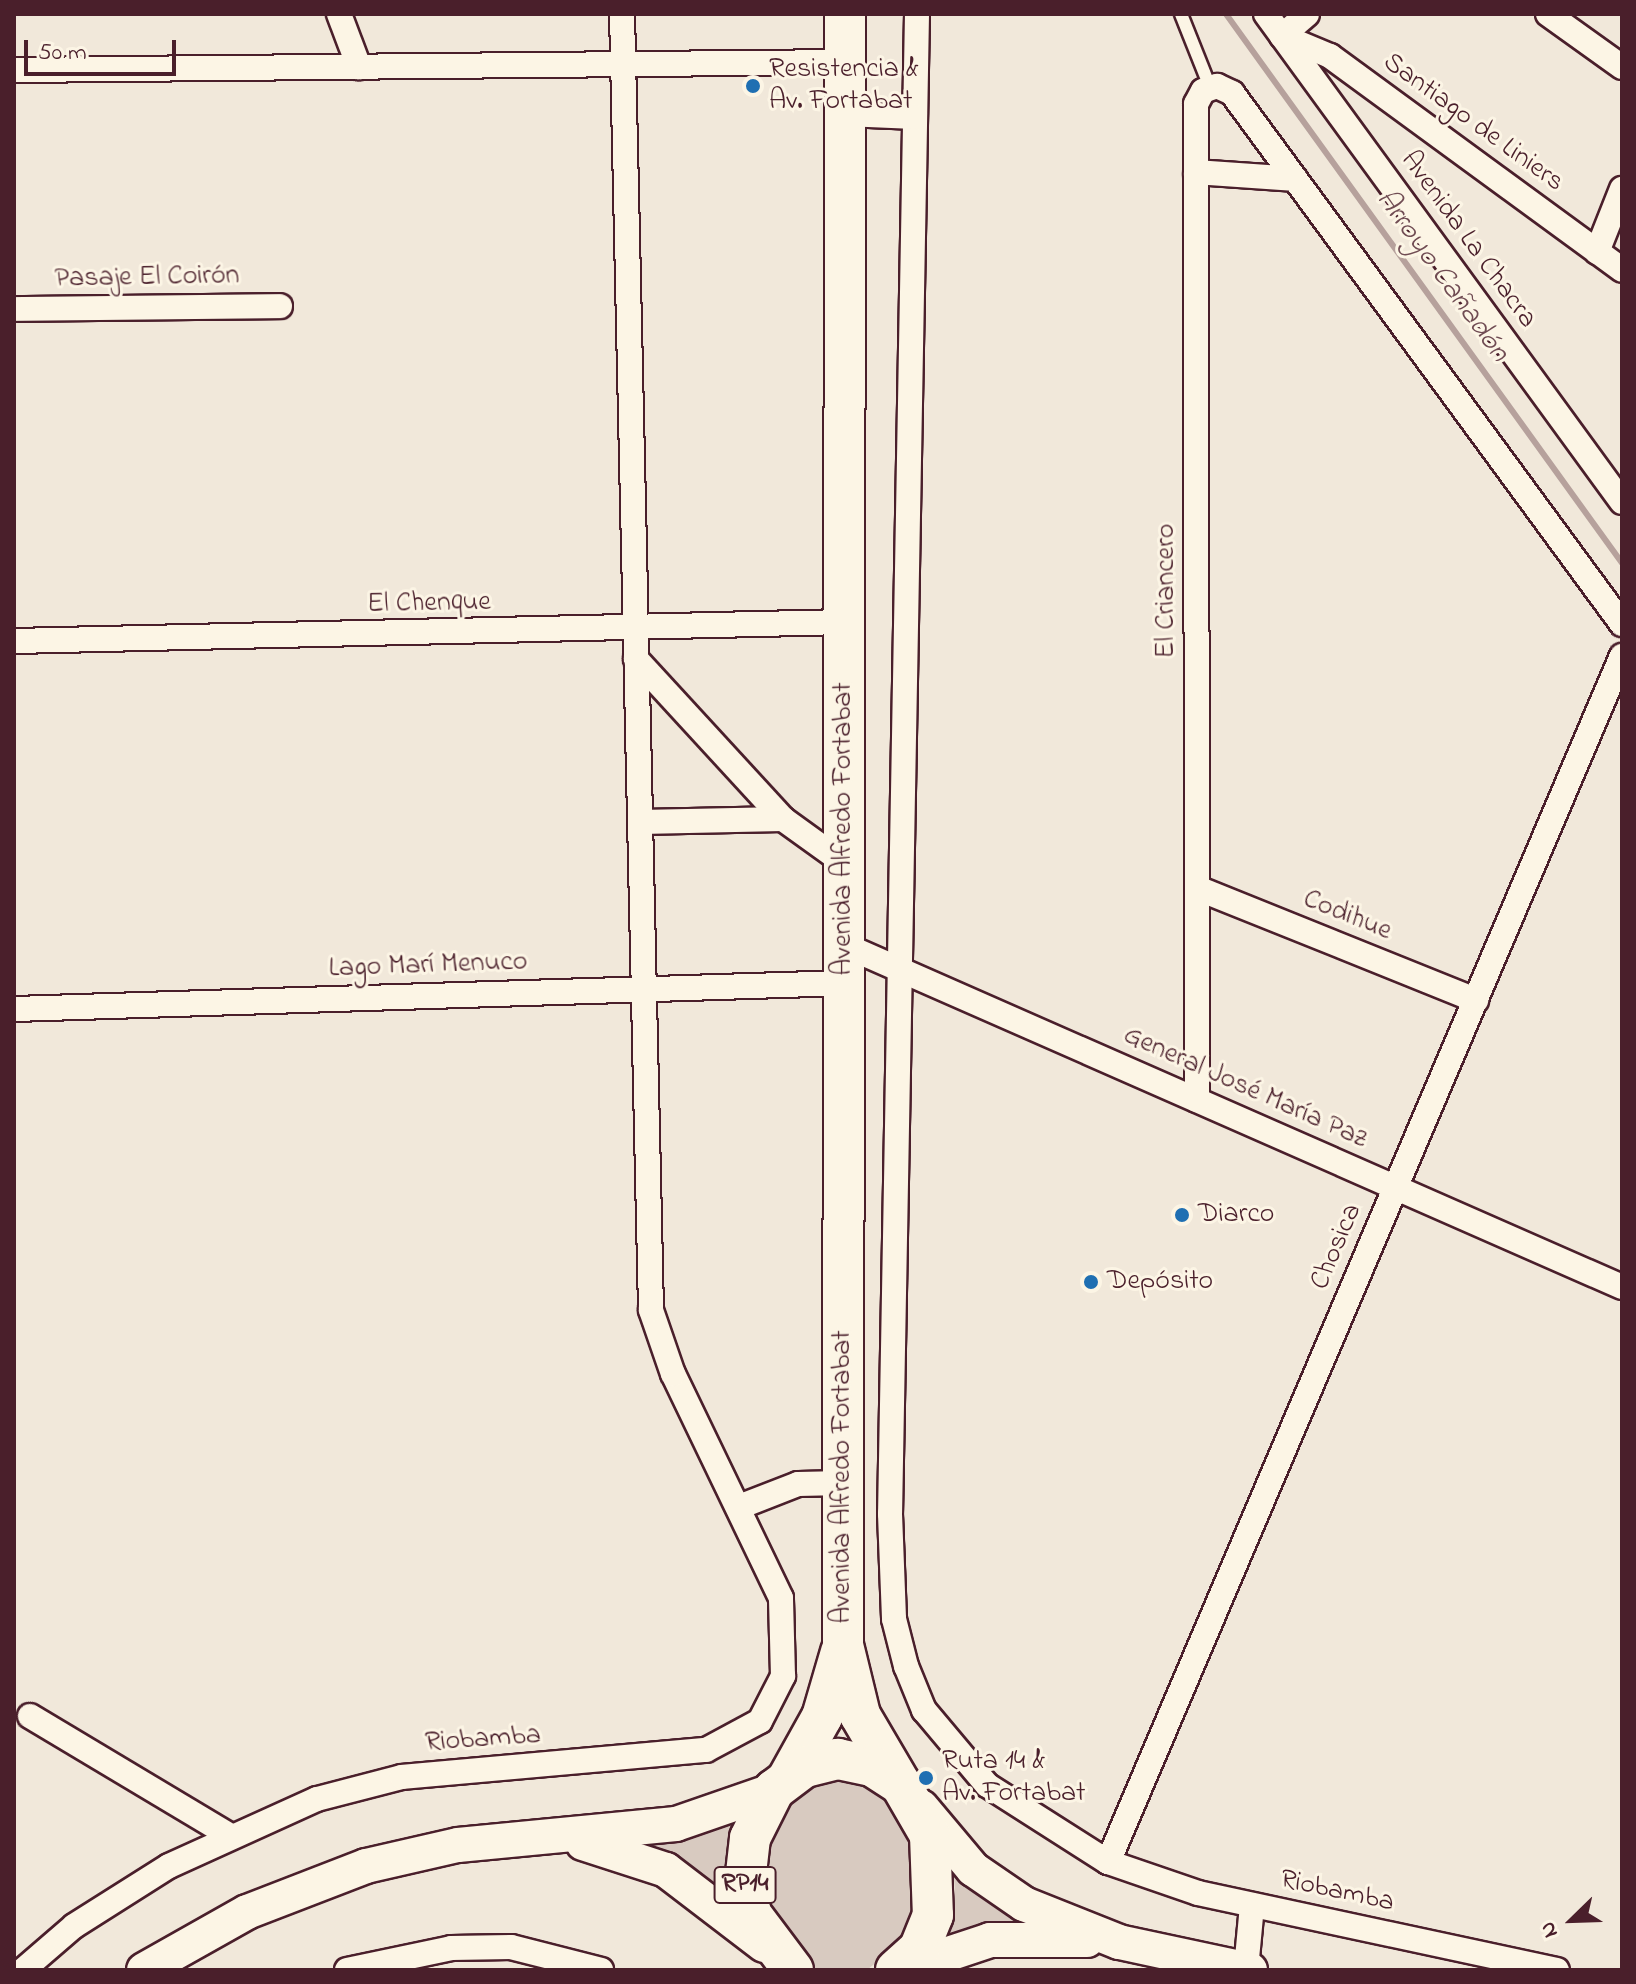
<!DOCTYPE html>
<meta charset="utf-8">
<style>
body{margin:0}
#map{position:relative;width:1636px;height:1984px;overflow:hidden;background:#f1e8da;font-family:"Indie Flower",sans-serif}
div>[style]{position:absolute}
.green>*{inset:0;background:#d8cac0}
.stream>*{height:6px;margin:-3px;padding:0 3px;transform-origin:3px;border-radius:3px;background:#b6a19c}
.roads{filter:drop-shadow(2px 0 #4a1f2b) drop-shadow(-2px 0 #4a1f2b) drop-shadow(0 2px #4a1f2b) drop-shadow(0 -2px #4a1f2b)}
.service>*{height:12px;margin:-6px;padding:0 6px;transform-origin:6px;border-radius:6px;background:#fcf5e5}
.minor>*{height:24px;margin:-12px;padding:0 12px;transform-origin:12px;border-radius:12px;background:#fcf5e5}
.secondary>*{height:34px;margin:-17px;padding:0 17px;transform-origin:17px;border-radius:17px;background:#fcf5e5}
.trunk>*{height:40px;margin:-20px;padding:0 20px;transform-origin:20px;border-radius:20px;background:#fcf5e5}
.dots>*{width:22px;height:22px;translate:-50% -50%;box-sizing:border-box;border:4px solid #fcf5e5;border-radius:50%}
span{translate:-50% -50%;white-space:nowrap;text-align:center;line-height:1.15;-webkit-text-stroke:6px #fcf5e5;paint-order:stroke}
.shield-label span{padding:2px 6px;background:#fcf5e5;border:2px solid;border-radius:6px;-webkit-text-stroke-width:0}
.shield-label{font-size:26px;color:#4a1f2b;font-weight:700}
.poi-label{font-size:28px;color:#4a1f2b}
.left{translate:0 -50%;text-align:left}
.street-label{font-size:28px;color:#4a1f2b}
.water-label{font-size:30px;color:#704c53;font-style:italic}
.frame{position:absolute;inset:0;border:16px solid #4a1f2b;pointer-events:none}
.north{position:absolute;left:1532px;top:1880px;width:80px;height:80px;-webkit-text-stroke:6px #fcf5e5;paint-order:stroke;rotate:247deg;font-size:22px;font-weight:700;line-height:32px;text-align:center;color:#4a1f2b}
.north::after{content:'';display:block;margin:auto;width:28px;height:36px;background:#4a1f2b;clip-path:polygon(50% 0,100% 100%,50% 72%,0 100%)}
.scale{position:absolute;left:24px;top:40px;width:152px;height:36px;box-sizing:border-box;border:4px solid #4a1f2b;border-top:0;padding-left:10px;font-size:24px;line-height:28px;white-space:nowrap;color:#4a1f2b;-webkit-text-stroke:6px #fcf5e5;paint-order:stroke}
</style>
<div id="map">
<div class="green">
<div style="clip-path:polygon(833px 1774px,886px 1789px,923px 1868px,910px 1934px,867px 1970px,818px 1970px,800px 1962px,768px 1923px,761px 1855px,786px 1797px)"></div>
<div style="clip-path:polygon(746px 1809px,736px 1909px,617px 1842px)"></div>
<div style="clip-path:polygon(953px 1860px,1047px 1927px,940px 1944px,955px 1893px)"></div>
</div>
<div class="stream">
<div style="left:1226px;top:14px;width:677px;rotate:54.2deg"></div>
</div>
<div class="roads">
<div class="service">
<div style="left:1181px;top:14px;width:79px;rotate:68.3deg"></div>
</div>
<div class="minor">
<div style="left:339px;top:14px;width:57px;rotate:69.3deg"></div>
<div style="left:917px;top:14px;width:1500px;rotate:91.03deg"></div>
<div style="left:890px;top:1514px;width:105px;rotate:87.8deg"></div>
<div style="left:894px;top:1619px;width:49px;rotate:75.7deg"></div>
<div style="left:906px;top:1666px;width:48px;rotate:67.8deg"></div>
<div style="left:924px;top:1710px;width:98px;rotate:50deg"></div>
<div style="left:987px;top:1785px;width:143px;rotate:32.5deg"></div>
<div style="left:1108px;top:1862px;width:95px;rotate:19deg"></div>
<div style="left:1198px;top:1893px;width:367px;rotate:12.1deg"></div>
<div style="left:1266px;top:14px;width:604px;rotate:53.89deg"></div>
<div style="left:1548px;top:14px;width:91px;rotate:35.6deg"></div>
<div style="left:1282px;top:36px;width:52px;rotate:22.6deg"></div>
<div style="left:1330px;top:56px;width:362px;rotate:36.2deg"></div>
<div style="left:1282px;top:36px;width:33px;rotate:-41deg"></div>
<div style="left:14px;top:70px;width:831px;rotate:-0.55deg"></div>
<div style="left:845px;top:114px;width:70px;rotate:2.5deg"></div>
<div style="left:1196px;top:172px;width:99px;rotate:4deg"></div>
<div style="left:1597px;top:252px;width:68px;rotate:-68.4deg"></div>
<div style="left:14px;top:309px;width:266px;rotate:-0.6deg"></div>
<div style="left:14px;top:641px;width:830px;rotate:-1.31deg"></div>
<div style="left:636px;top:659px;width:217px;rotate:47.4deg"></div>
<div style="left:783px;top:819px;width:75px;rotate:35.8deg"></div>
<div style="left:640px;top:822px;width:143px;rotate:-1.2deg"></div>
<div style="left:1197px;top:888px;width:301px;rotate:21.9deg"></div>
<div style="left:844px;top:945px;width:850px;rotate:23.73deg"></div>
<div style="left:14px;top:1009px;width:830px;rotate:-1.79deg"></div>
<div style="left:1197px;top:1100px;width:996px;rotate:-90.06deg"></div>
<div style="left:1196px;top:104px;width:15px;rotate:-62deg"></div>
<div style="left:1203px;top:91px;width:15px;rotate:-20deg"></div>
<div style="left:1217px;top:86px;width:17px;rotate:25deg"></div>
<div style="left:1232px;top:93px;width:659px;rotate:53.7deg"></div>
<div style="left:739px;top:1507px;width:63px;rotate:-21.3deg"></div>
<div style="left:798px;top:1484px;width:45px;rotate:-1.3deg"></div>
<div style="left:30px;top:1716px;width:232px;rotate:30.9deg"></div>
<div style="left:1108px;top:1862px;width:1311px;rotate:-66.92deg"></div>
<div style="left:1246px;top:1969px;width:64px;rotate:-84.6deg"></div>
<div style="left:23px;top:1970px;width:67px;rotate:-40.8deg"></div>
<div style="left:74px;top:1926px;width:112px;rotate:-32.3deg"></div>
<div style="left:169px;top:1866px;width:162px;rotate:-24.4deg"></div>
<div style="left:317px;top:1799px;width:88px;rotate:-14.5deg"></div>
<div style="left:402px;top:1777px;width:305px;rotate:-5.1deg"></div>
<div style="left:706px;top:1750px;width:61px;rotate:-28.2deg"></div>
<div style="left:760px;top:1721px;width:51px;rotate:-62.9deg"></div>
<div style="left:783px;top:1676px;width:78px;rotate:-91.5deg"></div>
<div style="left:781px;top:1598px;width:249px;rotate:-115.7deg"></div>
<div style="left:673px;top:1374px;width:68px;rotate:-109deg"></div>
<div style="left:651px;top:1310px;width:1296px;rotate:-91.28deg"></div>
<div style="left:347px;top:1970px;width:106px;rotate:-11.9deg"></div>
<div style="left:451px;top:1948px;width:60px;rotate:-1deg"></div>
<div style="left:511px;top:1947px;width:93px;rotate:14.3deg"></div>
</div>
<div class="secondary">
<div style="left:921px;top:1807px;width:81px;rotate:50deg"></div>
<div style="left:973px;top:1869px;width:62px;rotate:34.5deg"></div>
<div style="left:1024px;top:1904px;width:102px;rotate:21.8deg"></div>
<div style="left:1119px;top:1942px;width:134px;rotate:12.1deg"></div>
<div style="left:583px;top:1843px;width:87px;rotate:18deg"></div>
<div style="left:666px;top:1870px;width:123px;rotate:37.4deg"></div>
<div style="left:144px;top:1970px;width:118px;rotate:-29.4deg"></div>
<div style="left:247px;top:1912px;width:128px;rotate:-21.1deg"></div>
<div style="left:366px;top:1866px;width:94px;rotate:-12.9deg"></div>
<div style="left:458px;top:1845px;width:219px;rotate:-5.5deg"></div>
<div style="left:676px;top:1824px;width:104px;rotate:-19.1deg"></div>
<div style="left:900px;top:1970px;width:95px;rotate:-18.4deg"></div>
<div style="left:990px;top:1940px;width:97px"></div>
</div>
<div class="trunk">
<div style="left:845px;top:14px;width:1631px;rotate:90.07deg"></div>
<div style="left:843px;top:1645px;width:72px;rotate:76.3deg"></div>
<div style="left:860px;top:1715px;width:81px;rotate:59.6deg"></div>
<div style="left:788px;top:1778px;width:70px;rotate:-60.9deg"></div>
<div style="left:822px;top:1717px;width:68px;rotate:-73.7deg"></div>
<div style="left:793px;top:1970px;width:70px;rotate:-126.9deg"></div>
<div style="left:751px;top:1914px;width:33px;rotate:-101deg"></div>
<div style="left:745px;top:1882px;width:44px;rotate:-83.5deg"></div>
<div style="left:750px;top:1838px;width:54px;rotate:-63.4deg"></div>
<div style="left:774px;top:1790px;width:39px;rotate:-37deg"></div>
<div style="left:805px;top:1767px;width:34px;rotate:-14deg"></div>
<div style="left:838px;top:1759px;width:35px;rotate:12deg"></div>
<div style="left:872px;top:1766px;width:35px;rotate:33deg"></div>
<div style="left:901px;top:1785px;width:58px;rotate:59.9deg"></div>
<div style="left:930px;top:1835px;width:80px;rotate:87.9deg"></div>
<div style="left:933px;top:1915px;width:37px;rotate:112deg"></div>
<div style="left:919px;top:1949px;width:31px;rotate:138deg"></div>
</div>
</div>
<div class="dots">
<div style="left:753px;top:86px;background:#1f6fb2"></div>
<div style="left:1182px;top:1215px;background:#1f6fb2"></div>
<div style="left:1091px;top:1282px;background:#1f6fb2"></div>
<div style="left:926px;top:1778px;background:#1f6fb2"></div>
</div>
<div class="shield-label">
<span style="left:745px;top:1885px">RP14</span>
</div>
<div class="poi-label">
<span class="left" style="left:769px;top:86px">Resistencia &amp;<br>Av. Fortabat</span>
<span class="left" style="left:1198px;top:1215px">Diarco</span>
<span class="left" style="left:1107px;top:1282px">Depósito</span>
<span class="left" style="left:942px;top:1778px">Ruta 14 &amp;<br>Av. Fortabat</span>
</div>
<div class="street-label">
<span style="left:1473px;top:123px;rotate:36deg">Santiago de Liniers</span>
<span style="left:1468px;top:240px;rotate:54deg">Avenida La Chacra</span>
<span style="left:147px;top:278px;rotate:-1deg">Pasaje El Coirón</span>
<span style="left:1167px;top:591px;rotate:-90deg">El Criancero</span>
<span style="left:429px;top:604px;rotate:-1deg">El Chenque</span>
<span style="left:844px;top:829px;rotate:-90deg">Avenida Alfredo Fortabat</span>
<span style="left:1347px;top:916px;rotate:22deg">Codihue</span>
<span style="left:428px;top:966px;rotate:-2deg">Lago Marí Menuco</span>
<span style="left:1245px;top:1088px;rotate:24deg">General José María Paz</span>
<span style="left:1337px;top:1247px;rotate:-67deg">Chosica</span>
<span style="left:843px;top:1477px;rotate:-90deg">Avenida Alfredo Fortabat</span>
<span style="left:483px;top:1740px;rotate:-4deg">Riobamba</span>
<span style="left:1337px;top:1892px;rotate:12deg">Riobamba</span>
</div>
<div class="water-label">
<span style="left:1442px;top:276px;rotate:54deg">Arroyo Cañadón</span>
</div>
<div class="frame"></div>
<div class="north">N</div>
<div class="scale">50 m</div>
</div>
